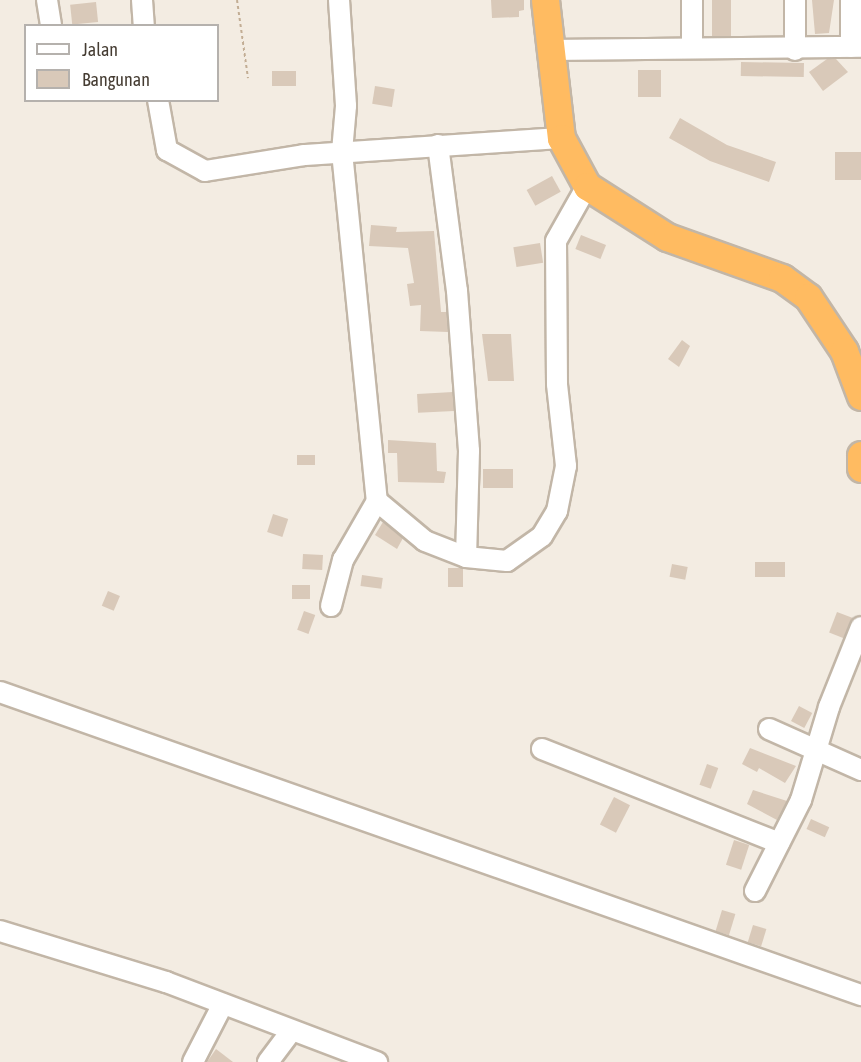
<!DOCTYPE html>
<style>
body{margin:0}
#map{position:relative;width:861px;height:1062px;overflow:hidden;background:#f3ece2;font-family:"Asap Condensed",sans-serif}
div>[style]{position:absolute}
.building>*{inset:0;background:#d9c9b9;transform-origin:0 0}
.path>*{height:2px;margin-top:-1px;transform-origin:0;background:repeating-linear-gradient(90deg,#c2ad94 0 3px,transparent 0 6px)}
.roads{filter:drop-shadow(2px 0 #c2b6a7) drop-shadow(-2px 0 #c2b6a7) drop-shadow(0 2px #c2b6a7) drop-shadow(0 -2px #c2b6a7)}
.minor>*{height:20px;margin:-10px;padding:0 10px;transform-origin:10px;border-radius:10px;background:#fff}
.highway>*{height:27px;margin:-13.5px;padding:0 13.5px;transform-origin:13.5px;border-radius:13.5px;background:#ffbb61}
span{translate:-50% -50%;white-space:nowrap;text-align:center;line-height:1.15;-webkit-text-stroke:6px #fff;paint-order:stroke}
.legend{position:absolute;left:24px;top:24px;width:195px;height:78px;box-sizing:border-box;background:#fff;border:2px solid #b5b1ad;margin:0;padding:8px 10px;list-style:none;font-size:18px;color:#453c32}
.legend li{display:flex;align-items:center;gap:12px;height:30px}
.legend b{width:30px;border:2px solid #b5b1ad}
</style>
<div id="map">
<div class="building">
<div style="clip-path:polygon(491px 0,524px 0,524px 10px,519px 11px,519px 17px,492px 18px)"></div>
<div style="left:712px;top:0;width:19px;height:36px"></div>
<div style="clip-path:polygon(812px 0,834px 0,829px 33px,815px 34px)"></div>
<div style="left:96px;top:2px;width:20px;height:26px;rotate:84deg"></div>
<div style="clip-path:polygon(827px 59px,836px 59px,848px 72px,823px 91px,809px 72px)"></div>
<div style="left:741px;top:62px;width:63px;height:14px;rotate:1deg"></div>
<div style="left:638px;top:70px;width:23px;height:27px"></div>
<div style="left:296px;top:71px;width:15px;height:24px;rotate:90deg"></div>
<div style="left:375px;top:86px;width:20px;height:18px;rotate:9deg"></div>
<div style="clip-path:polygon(680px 118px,727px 145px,776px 162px,769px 182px,710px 161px,669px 138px)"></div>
<div style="left:835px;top:152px;width:26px;height:28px"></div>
<div style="left:552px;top:176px;width:18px;height:29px;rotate:61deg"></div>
<div style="clip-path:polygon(371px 225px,397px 227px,396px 232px,434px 231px,441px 312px,447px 312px,448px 332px,420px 331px,421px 305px,410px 306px,407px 284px,414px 283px,408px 248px,369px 246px)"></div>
<div style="left:581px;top:235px;width:27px;height:15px;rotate:22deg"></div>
<div style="left:540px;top:243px;width:20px;height:27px;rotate:81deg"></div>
<div style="clip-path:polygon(482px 334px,511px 334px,514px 381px,488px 381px)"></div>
<div style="clip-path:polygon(682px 340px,690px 346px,679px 367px,668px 359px)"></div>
<div style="left:453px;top:392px;width:19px;height:36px;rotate:87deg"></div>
<div style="clip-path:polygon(388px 440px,436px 443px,437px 471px,446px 472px,444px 483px,398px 482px,397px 453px,388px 453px)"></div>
<div style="left:315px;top:455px;width:10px;height:18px;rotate:90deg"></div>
<div style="left:513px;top:469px;width:19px;height:30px;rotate:90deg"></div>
<div style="left:273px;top:514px;width:16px;height:19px;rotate:18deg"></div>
<div style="clip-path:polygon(383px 522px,403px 538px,397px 549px,375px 535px)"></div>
<div style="left:303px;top:554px;width:20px;height:15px;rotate:3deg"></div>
<div style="left:785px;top:562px;width:15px;height:30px;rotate:90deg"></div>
<div style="left:672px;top:564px;width:16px;height:13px;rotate:11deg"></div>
<div style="left:448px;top:568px;width:15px;height:19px"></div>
<div style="left:362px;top:575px;width:21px;height:11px;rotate:8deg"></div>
<div style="left:292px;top:585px;width:18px;height:14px"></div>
<div style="left:108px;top:591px;width:13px;height:16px;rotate:23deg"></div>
<div style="left:304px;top:611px;width:12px;height:20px;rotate:20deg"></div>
<div style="left:837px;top:612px;width:17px;height:22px;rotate:21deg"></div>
<div style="left:799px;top:706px;width:15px;height:17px;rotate:28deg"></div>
<div style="clip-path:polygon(750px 748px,796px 766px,785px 783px,759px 768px,757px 772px,742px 764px)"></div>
<div style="left:707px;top:764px;width:12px;height:22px;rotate:20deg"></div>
<div style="clip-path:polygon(753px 790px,787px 801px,777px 820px,747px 804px)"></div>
<div style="left:614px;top:797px;width:18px;height:31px;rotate:27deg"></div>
<div style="left:811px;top:819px;width:20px;height:11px;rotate:24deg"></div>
<div style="left:734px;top:840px;width:16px;height:26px;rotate:18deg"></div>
<div style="left:722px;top:910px;width:14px;height:22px;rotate:17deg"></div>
<div style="left:753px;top:925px;width:14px;height:18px;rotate:17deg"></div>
<div style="clip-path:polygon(216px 1049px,233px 1062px,207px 1062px)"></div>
</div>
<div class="path">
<div style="left:237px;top:0;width:79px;rotate:82deg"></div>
</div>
<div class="roads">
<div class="minor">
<div style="left:47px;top:0;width:26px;rotate:81deg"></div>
<div style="left:142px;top:0;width:26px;rotate:86deg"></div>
<div style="left:339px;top:0;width:106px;rotate:86.2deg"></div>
<div style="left:346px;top:106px;width:46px;rotate:95deg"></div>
<div style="left:342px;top:152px;width:351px;rotate:84.3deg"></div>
<div style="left:377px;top:501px;width:62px;rotate:39.8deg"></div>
<div style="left:425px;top:541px;width:44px;rotate:21.3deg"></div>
<div style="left:466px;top:557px;width:41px;rotate:5.6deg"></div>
<div style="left:507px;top:561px;width:43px;rotate:-35.5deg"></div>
<div style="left:542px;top:536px;width:29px;rotate:-59deg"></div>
<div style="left:557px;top:511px;width:46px;rotate:-78.7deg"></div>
<div style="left:566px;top:466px;width:82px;rotate:-96.3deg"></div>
<div style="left:557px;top:384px;width:143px;rotate:-90.4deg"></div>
<div style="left:556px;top:241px;width:63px;rotate:-60.6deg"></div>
<div style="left:692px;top:0;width:46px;rotate:90deg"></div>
<div style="left:851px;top:0;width:47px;rotate:90deg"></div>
<div style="left:550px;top:50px;width:311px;rotate:-0.6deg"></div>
<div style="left:795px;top:50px;width:50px;rotate:-90deg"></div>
<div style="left:158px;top:100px;width:51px;rotate:79.8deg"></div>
<div style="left:167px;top:150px;width:43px;rotate:28.9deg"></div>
<div style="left:205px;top:171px;width:100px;rotate:-9.2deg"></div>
<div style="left:304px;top:155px;width:258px;rotate:-3.8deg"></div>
<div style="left:438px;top:145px;width:147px;rotate:82.6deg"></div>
<div style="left:457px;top:291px;width:160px;rotate:85.7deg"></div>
<div style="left:469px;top:451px;width:106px;rotate:91.6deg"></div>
<div style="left:331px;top:606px;width:48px;rotate:-75.4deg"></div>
<div style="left:343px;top:560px;width:68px;rotate:-60deg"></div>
<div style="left:0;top:692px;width:913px;rotate:19.39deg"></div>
<div style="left:769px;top:729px;width:101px;rotate:24deg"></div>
<div style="left:542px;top:749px;width:255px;rotate:21.6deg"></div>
<div style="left:755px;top:891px;width:102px;rotate:-63.2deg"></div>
<div style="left:801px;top:800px;width:97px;rotate:-73.2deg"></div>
<div style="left:829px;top:707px;width:86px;rotate:-68.2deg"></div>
<div style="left:0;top:931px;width:174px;rotate:17.1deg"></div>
<div style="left:166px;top:982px;width:226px;rotate:20.8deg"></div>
<div style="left:193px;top:1062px;width:65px;rotate:-62.7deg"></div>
<div style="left:268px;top:1062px;width:39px;rotate:-53deg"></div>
</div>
<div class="highway">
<div style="left:545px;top:0;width:139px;rotate:83.4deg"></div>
<div style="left:561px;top:138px;width:55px;rotate:61.6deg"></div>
<div style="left:587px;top:186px;width:95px;rotate:32.5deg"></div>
<div style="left:667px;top:237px;width:122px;rotate:19.6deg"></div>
<div style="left:782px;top:278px;width:32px;rotate:36deg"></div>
<div style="left:808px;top:297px;width:65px;rotate:56.3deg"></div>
<div style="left:844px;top:351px;width:48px;rotate:69.3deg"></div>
<div style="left:861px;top:455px;width:13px;rotate:90deg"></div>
</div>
</div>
<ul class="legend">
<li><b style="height:8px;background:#fff"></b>Jalan</li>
<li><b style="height:16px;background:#d9c9b9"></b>Bangunan</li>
</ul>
</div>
